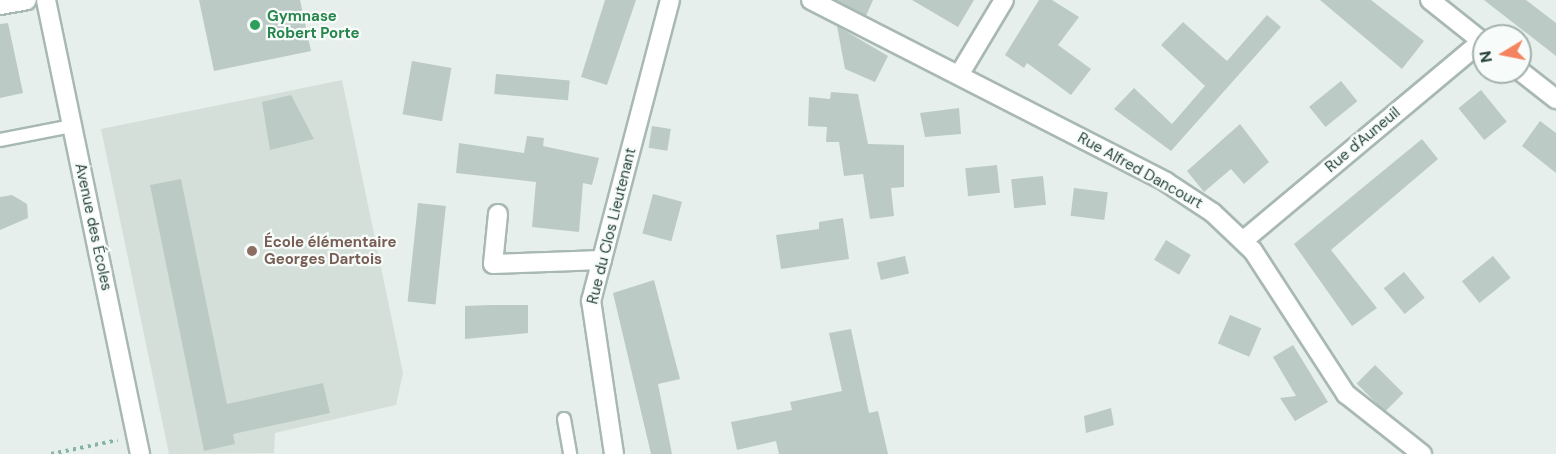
<!DOCTYPE html>
<meta charset="utf-8">
<style>
body{margin:0}
#map{position:relative;width:1556px;height:454px;overflow:hidden;background:#e6efeb;font-family:"DM Sans",sans-serif}
div>[style]{position:absolute}
.built>*{inset:0;background:#d4dfda}
.building>*{inset:0;background:#bbcac4;transform-origin:0 0}
.path>*{height:4px;margin-top:-2px;transform-origin:0;background:repeating-linear-gradient(90deg,#86b3a5 0 3px,transparent 0 7.5px)}
.roads{filter:drop-shadow(2px 0 #a8b8b2) drop-shadow(-2px 0 #a8b8b2) drop-shadow(0 2px #a8b8b2) drop-shadow(0 -2px #a8b8b2)}
.lane>*{height:12px;margin:-6px;padding:0 6px;transform-origin:6px;border-radius:6px;background:#fff}
.street>*{height:18px;margin:-9px;padding:0 9px;transform-origin:9px;border-radius:9px;background:#fff}
.dots>*{width:16px;height:16px;translate:-50% -50%;box-sizing:border-box;border:3px solid #f7fbf9;border-radius:50%}
span{translate:-50% -50%;white-space:nowrap;text-align:center;line-height:1.15;-webkit-text-stroke:4.5px #f7fbf9;paint-order:stroke}
.leisure-label{font-size:15px;color:#27864d;font-weight:700}
.left{translate:0 -50%;text-align:left}
.street-label{font-size:15px;color:#24423a}
.education-label{font-size:15px;color:#785e54;font-weight:700}
.north{position:absolute;left:1472px;top:24px;width:60px;height:60px;box-sizing:border-box;background:#f7fbf9;border:2px solid #a3b1ad;border-radius:50%;rotate:260deg;font-size:16px;font-weight:700;line-height:24px;text-align:center;color:#24423a}
.north::after{content:'';display:block;margin:auto;width:21px;height:27px;background:#f4845f;clip-path:polygon(50% 0,100% 100%,50% 72%,0 100%)}
</style>
<div id="map">
<div class="built">
<div style="clip-path:polygon(342px 80px,403px 373px,396px 405px,275px 433px,274px 453px,169px 454px,101px 129px)"></div>
</div>
<div class="building">
<div style="clip-path:polygon(199px 0,300px 0,311px 51px,214px 71px)"></div>
<div style="clip-path:polygon(605px 0,636px 0,607px 85px,581px 77px)"></div>
<div style="clip-path:polygon(836px 0,873px 0,866px 16px)"></div>
<div style="clip-path:polygon(912px 0,974px 0,958px 27px)"></div>
<div style="clip-path:polygon(1039px 0,1052px 0,1079px 17px,1058px 45px,1091px 69px,1071px 95px,1027px 63px,1024px 68px,1005px 55px)"></div>
<div style="clip-path:polygon(1320px 0,1371px 0,1424px 41px,1402px 69px)"></div>
<div style="clip-path:polygon(1484px 0,1526px 0,1556px 23px,1556px 56px)"></div>
<div style="clip-path:polygon(1267px 15px,1281px 27px,1171px 151px,1114px 109px,1134px 88px,1172px 124px,1205px 86px,1161px 45px,1183px 22px,1227px 61px)"></div>
<div style="clip-path:polygon(8px 23px,23px 93px,0 98px,0 24px)"></div>
<div style="clip-path:polygon(837px 26px,888px 56px,875px 82px,845px 69px)"></div>
<div style="left:412px;top:61px;width:40px;height:54px;rotate:10deg"></div>
<div style="left:496px;top:74px;width:74px;height:20px;rotate:5deg"></div>
<div style="left:1341px;top:81px;width:26px;height:41px;rotate:51deg"></div>
<div style="left:1481px;top:90px;width:41px;height:29px;rotate:51deg"></div>
<div style="clip-path:polygon(831px 92px,858px 94px,868px 144px,904px 145px,904px 187px,891px 188px,894px 216px,870px 219px,863px 174px,844px 176px,839px 142px,826px 142px,827px 127px,808px 126px,809px 97px,830px 99px)"></div>
<div style="clip-path:polygon(291px 95px,314px 139px,270px 150px,262px 102px)"></div>
<div style="clip-path:polygon(959px 108px,961px 134px,925px 137px,920px 113px)"></div>
<div style="clip-path:polygon(1540px 121px,1556px 133px,1556px 173px,1522px 146px)"></div>
<div style="clip-path:polygon(1240px 124px,1269px 162px,1244px 184px,1231px 169px,1204px 192px,1187px 171px)"></div>
<div style="left:652px;top:126px;width:19px;height:22px;rotate:9deg"></div>
<div style="clip-path:polygon(527px 136px,544px 138px,543px 146px,599px 158px,592px 185px,583px 183px,579px 232px,532px 227px,536px 182px,456px 173px,459px 143px,524px 153px)"></div>
<div style="clip-path:polygon(1422px 139px,1438px 159px,1331px 250px,1377px 308px,1352px 326px,1294px 244px)"></div>
<div style="left:997px;top:165px;width:28px;height:32px;rotate:84deg"></div>
<div style="left:1043px;top:176px;width:29px;height:32px;rotate:84deg"></div>
<div style="clip-path:polygon(181px 179px,227px 404px,323px 383px,330px 413px,233px 434px,235px 444px,204px 451px,150px 185px)"></div>
<div style="left:1074px;top:188px;width:34px;height:28px;rotate:7deg"></div>
<div style="left:653px;top:194px;width:30px;height:41px;rotate:15deg"></div>
<div style="clip-path:polygon(12px 195px,27px 204px,28px 218px,0 230px,0 197px)"></div>
<div style="left:418px;top:203px;width:28px;height:99px;rotate:6deg"></div>
<div style="clip-path:polygon(843px 218px,849px 259px,781px 269px,776px 235px,819px 229px,819px 222px)"></div>
<div style="left:1166px;top:240px;width:29px;height:23px;rotate:31deg"></div>
<div style="left:905px;top:256px;width:18px;height:29px;rotate:77deg"></div>
<div style="left:1493px;top:256px;width:28px;height:40px;rotate:51deg"></div>
<div style="left:1404px;top:272px;width:33px;height:26px;rotate:51deg"></div>
<div style="clip-path:polygon(654px 280px,680px 379px,658px 384px,672px 454px,651px 454px,613px 293px)"></div>
<div style="clip-path:polygon(491px 305px,528px 305px,528px 333px,465px 339px,465px 306px)"></div>
<div style="left:1230px;top:315px;width:34px;height:31px;rotate:23deg"></div>
<div style="clip-path:polygon(851px 329px,869px 413px,878px 411px,888px 454px,779px 454px,776px 441px,737px 450px,731px 422px,792px 410px,790px 402px,842px 391px,829px 333px)"></div>
<div style="clip-path:polygon(1293px 345px,1328px 402px,1295px 421px,1280px 398px,1296px 396px,1273px 357px)"></div>
<div style="left:1375px;top:365px;width:40px;height:26px;rotate:45deg"></div>
<div style="clip-path:polygon(1111px 408px,1114px 425px,1086px 433px,1084px 416px)"></div>
</div>
<div class="path">
<div style="left:51px;top:454px;width:68px;rotate:-11.8deg"></div>
</div>
<div class="roads">
<div class="lane">
<div style="left:0;top:140px;width:73px;rotate:-11deg"></div>
<div style="left:564px;top:419px;width:36px;rotate:80deg"></div>
</div>
<div class="street">
<div style="left:46px;top:0;width:464px;rotate:78.3deg"></div>
<div style="left:811px;top:0;width:399px;rotate:27.1deg"></div>
<div style="left:1166px;top:182px;width:56px;rotate:33.4deg"></div>
<div style="left:1213px;top:213px;width:55px;rotate:43.5deg"></div>
<div style="left:1253px;top:251px;width:171px;rotate:57deg"></div>
<div style="left:1346px;top:394px;width:97px;rotate:38.3deg"></div>
<div style="left:1430px;top:0;width:69px;rotate:38.5deg"></div>
<div style="left:0;top:5px;width:27px;rotate:-10deg"></div>
<div style="left:1520px;top:71px;width:46px;rotate:37.9deg"></div>
<div style="left:959px;top:75px;width:87px;rotate:-59deg"></div>
<div style="left:498px;top:214px;width:50px;rotate:95.7deg"></div>
<div style="left:493px;top:264px;width:109px;rotate:-2.1deg"></div>
<div style="left:1244px;top:240px;width:310px;rotate:-39.9deg"></div>
<div style="left:614px;top:454px;width:155px;rotate:-98.5deg"></div>
<div style="left:591px;top:301px;width:311px;rotate:-75.3deg"></div>
</div>
</div>
<div class="dots">
<div style="left:255px;top:25px;background:#2e9e5b"></div>
<div style="left:252px;top:251px;background:#8d6e63"></div>
</div>
<div class="leisure-label">
<span class="left" style="left:267px;top:25px">Gymnase<br>Robert Porte</span>
</div>
<div class="street-label">
<span style="left:1363px;top:140px;rotate:-40deg">Rue d'Auneuil</span>
<span style="left:1140px;top:171px;rotate:29deg">Rue Alfred Dancourt</span>
<span style="left:612px;top:226px;rotate:-76deg">Rue du Clos Lieutenant</span>
<span style="left:93px;top:227px;rotate:78deg">Avenue des Écoles</span>
</div>
<div class="education-label">
<span class="left" style="left:264px;top:251px">École élémentaire<br>Georges Dartois</span>
</div>
<div class="north">N</div>
</div>
